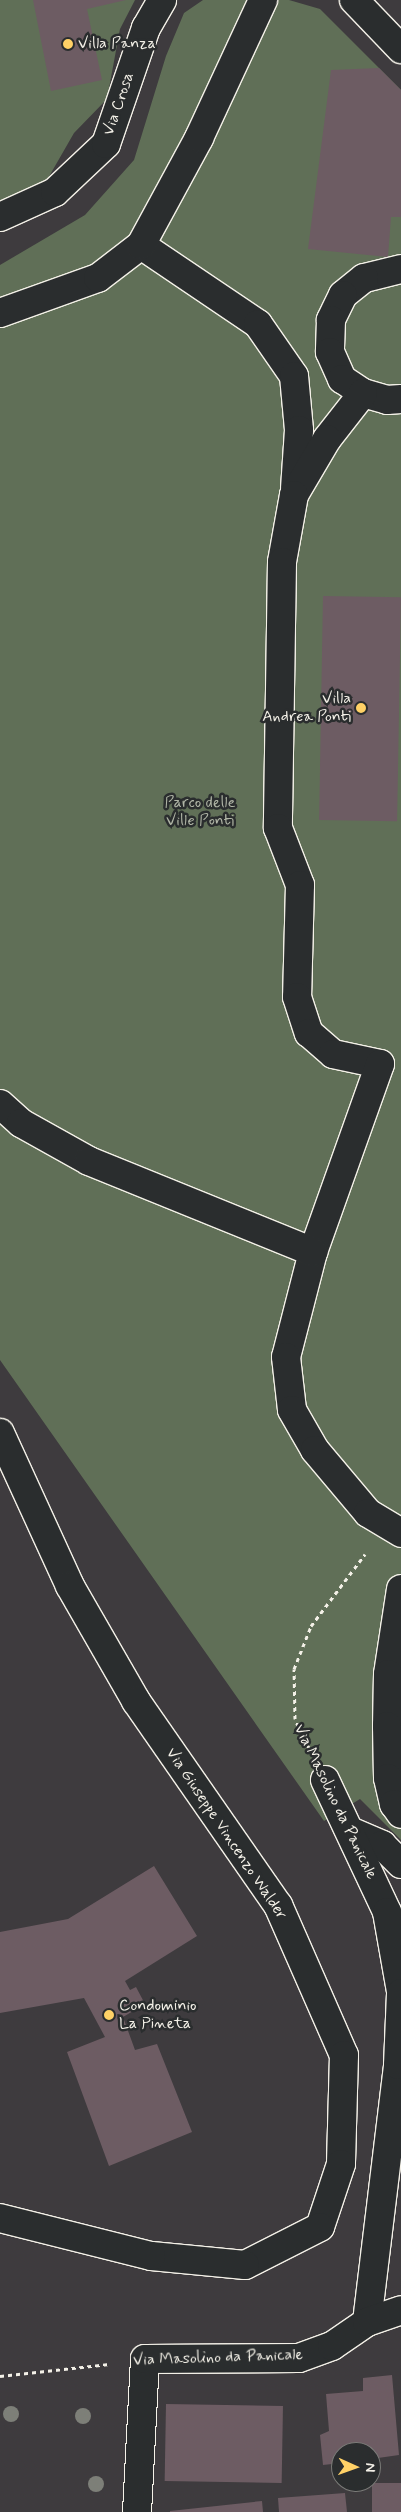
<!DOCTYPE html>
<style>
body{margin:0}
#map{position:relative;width:401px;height:2512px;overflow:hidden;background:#3e3b3e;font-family:Mynerve,sans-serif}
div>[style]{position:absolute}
.green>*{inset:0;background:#606f57}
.building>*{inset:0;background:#6d5c63;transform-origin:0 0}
.path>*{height:3px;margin-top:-1.5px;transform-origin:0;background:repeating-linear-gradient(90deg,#f4f1e8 0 4px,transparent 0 8px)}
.roads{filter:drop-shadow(1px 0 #f4f1e8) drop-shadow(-1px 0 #f4f1e8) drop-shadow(0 1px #f4f1e8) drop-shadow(0 -1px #f4f1e8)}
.pedestrian>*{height:28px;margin:-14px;padding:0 14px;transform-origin:14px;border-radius:14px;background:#2a2d2e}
.minor>*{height:28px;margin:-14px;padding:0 14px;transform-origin:14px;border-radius:14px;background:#2a2d2e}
.trees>*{width:16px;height:16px;margin:-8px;border-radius:50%;background:#7d7f78}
.dots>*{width:14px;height:14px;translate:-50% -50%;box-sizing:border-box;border:2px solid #2a2d2e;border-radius:50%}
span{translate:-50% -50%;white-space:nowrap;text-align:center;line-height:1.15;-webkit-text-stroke:5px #2a2d2e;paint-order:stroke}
.poi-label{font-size:16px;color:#f4f1e8}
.left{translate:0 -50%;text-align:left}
.right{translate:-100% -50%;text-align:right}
.street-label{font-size:16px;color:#f4f1e8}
.park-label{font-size:16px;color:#b1b6a7}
.north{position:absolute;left:331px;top:2442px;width:50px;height:50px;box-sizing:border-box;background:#2a2d2e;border:1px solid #7b7b78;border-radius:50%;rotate:92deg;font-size:14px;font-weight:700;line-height:20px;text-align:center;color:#f4f1e8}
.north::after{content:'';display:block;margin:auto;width:18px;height:22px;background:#ffd166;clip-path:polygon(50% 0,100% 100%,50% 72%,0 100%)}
</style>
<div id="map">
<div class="green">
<div style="clip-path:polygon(0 0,135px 0,120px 29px,107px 99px,74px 133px,47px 180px,0 203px)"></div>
<div style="clip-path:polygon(203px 0,289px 0,320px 9px,401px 90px,401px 1840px,360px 1799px,324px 1821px,0 1360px,0 265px,85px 215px,134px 160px,166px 56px,184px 13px)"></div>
</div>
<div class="building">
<div style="clip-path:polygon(33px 0,126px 0,87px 9px,102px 80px,51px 91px)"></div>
<div style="clip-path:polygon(379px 68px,401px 90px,401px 217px,391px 217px,388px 257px,308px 249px,331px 70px)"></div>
<div style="left:323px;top:596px;width:78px;height:224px;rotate:1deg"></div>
<div style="clip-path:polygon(154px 1866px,197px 1936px,125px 1981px,130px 1990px,136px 1987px,145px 2004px,123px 2017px,135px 2050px,157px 2044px,192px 2132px,109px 2166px,67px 2052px,105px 2037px,84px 1998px,0 2013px,0 1932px,68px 1919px)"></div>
<div style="clip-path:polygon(392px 2375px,399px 2455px,371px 2459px,371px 2452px,341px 2452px,341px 2463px,323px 2465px,320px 2435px,329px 2431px,326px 2394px,363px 2391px,363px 2378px)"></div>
<div style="left:166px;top:2404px;width:117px;height:77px;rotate:1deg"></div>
<div style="left:401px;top:2483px;width:29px;height:29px;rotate:90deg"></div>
<div style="clip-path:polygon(345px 2493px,347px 2512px,279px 2512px,278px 2498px)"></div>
<div style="clip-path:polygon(262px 2501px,263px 2512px,170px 2512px,170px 2511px)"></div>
</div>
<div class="path">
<div style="left:309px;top:1748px;width:32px;rotate:-116deg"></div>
<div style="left:295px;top:1719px;width:50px;rotate:-91.1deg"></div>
<div style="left:294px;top:1669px;width:46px;rotate:-68.4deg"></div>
<div style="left:311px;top:1626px;width:90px;rotate:-53.1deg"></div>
<div style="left:0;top:2376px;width:110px;rotate:-6.3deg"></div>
</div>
<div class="roads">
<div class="pedestrian">
<div style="left:352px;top:1832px;width:33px;rotate:23deg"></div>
<div style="left:382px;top:1845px;width:27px;rotate:45deg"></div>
</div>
<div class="minor">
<div style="left:354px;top:0;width:68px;rotate:46.2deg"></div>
<div style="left:0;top:217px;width:60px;rotate:-24.4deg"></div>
<div style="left:55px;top:192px;width:70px;rotate:-43.3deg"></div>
<div style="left:106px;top:144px;width:123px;rotate:-71deg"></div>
<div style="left:146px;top:28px;width:32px;rotate:-60deg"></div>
<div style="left:141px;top:245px;width:141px;rotate:34deg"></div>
<div style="left:258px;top:324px;width:63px;rotate:55.3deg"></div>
<div style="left:294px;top:376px;width:54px;rotate:84.7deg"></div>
<div style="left:299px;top:430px;width:58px;rotate:93.9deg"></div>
<div style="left:401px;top:269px;width:38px;rotate:166deg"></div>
<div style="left:364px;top:278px;width:27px;rotate:141deg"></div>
<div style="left:343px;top:295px;width:28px;rotate:116deg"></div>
<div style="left:331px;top:320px;width:32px;rotate:92deg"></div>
<div style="left:330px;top:352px;width:30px;rotate:66deg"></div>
<div style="left:342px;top:379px;width:25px;rotate:34deg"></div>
<div style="left:363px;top:393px;width:25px;rotate:16deg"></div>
<div style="left:387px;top:400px;width:14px;rotate:-4deg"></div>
<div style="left:0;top:313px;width:104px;rotate:-19.7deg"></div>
<div style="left:98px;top:278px;width:54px;rotate:-37.5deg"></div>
<div style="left:141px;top:245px;width:122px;rotate:-61.5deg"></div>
<div style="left:199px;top:138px;width:152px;rotate:-65.1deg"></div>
<div style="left:363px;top:393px;width:58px;rotate:128deg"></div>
<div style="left:327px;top:439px;width:65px;rotate:120.5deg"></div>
<div style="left:294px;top:495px;width:68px;rotate:100.2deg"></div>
<div style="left:282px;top:562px;width:266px;rotate:90.9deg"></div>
<div style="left:278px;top:828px;width:61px;rotate:68.9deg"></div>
<div style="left:300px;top:885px;width:112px;rotate:91.5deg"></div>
<div style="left:297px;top:997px;width:38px;rotate:72deg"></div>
<div style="left:309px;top:1033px;width:32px;rotate:41deg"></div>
<div style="left:333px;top:1054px;width:48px;rotate:12deg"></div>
<div style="left:380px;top:1064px;width:200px;rotate:109.6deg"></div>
<div style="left:313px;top:1252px;width:108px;rotate:104.4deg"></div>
<div style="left:286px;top:1357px;width:53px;rotate:83.5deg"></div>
<div style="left:292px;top:1410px;width:46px;rotate:60.1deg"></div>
<div style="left:315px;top:1450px;width:82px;rotate:49.9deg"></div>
<div style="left:368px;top:1513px;width:39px;rotate:31deg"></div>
<div style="left:0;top:1104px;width:28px;rotate:42deg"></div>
<div style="left:21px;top:1123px;width:78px;rotate:29.2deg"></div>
<div style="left:89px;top:1161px;width:242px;rotate:22.1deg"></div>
<div style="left:0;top:1433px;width:168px;rotate:65.4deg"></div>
<div style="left:70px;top:1586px;width:133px;rotate:60.1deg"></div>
<div style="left:136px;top:1701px;width:249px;rotate:55.2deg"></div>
<div style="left:278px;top:1905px;width:164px;rotate:66.3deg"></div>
<div style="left:344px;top:2055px;width:109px;rotate:91.6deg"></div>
<div style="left:341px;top:2164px;width:66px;rotate:108.4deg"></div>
<div style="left:320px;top:2227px;width:84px;rotate:153.1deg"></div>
<div style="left:245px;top:2265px;width:94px;rotate:-174.5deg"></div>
<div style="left:151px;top:2256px;width:156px;rotate:-165.9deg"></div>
<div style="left:401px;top:1589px;width:86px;rotate:98.7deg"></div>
<div style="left:388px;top:1674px;width:52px;rotate:91.1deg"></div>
<div style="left:387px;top:1726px;width:52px;rotate:88.9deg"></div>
<div style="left:388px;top:1778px;width:27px;rotate:77deg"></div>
<div style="left:394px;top:1804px;width:12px;rotate:55deg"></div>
<div style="left:325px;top:1780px;width:146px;rotate:64.8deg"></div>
<div style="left:387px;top:1912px;width:80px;rotate:80deg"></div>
<div style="left:367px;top:2322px;width:259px;rotate:-83.1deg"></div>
<div style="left:398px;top:2065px;width:72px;rotate:-87.6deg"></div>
<div style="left:137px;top:2512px;width:153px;rotate:-87deg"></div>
<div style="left:145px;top:2359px;width:154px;rotate:-0.4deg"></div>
<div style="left:299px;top:2358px;width:35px;rotate:-20deg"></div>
<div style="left:332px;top:2346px;width:42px;rotate:-34.4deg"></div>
<div style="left:367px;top:2322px;width:36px;rotate:-19deg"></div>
</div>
</div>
<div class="trees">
<div style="left:11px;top:2414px"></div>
<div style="left:83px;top:2416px"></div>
<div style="left:96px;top:2484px"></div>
</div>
<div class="dots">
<div style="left:68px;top:44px;background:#ffd166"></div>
<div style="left:361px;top:708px;background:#ffd166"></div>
<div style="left:109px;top:2015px;background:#ffd166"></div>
</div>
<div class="poi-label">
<span class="left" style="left:78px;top:44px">Villa Panza</span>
<span class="right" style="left:351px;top:708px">Villa<br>Andrea Ponti</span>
<span class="left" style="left:119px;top:2015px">Condominio<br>La Pineta</span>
</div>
<div class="street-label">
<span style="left:119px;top:104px;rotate:-71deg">Via Crosa</span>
<span style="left:335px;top:1802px;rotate:64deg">Via Masolino da Panicale</span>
<span style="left:226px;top:1834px;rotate:56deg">Via Giuseppe Vincenzo Walder</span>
<span style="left:218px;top:2358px;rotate:-2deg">Via Masolino da Panicale</span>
</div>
<div class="park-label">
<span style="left:200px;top:812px">Parco delle<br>Ville Ponti</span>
</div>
<div class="north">N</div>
</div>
